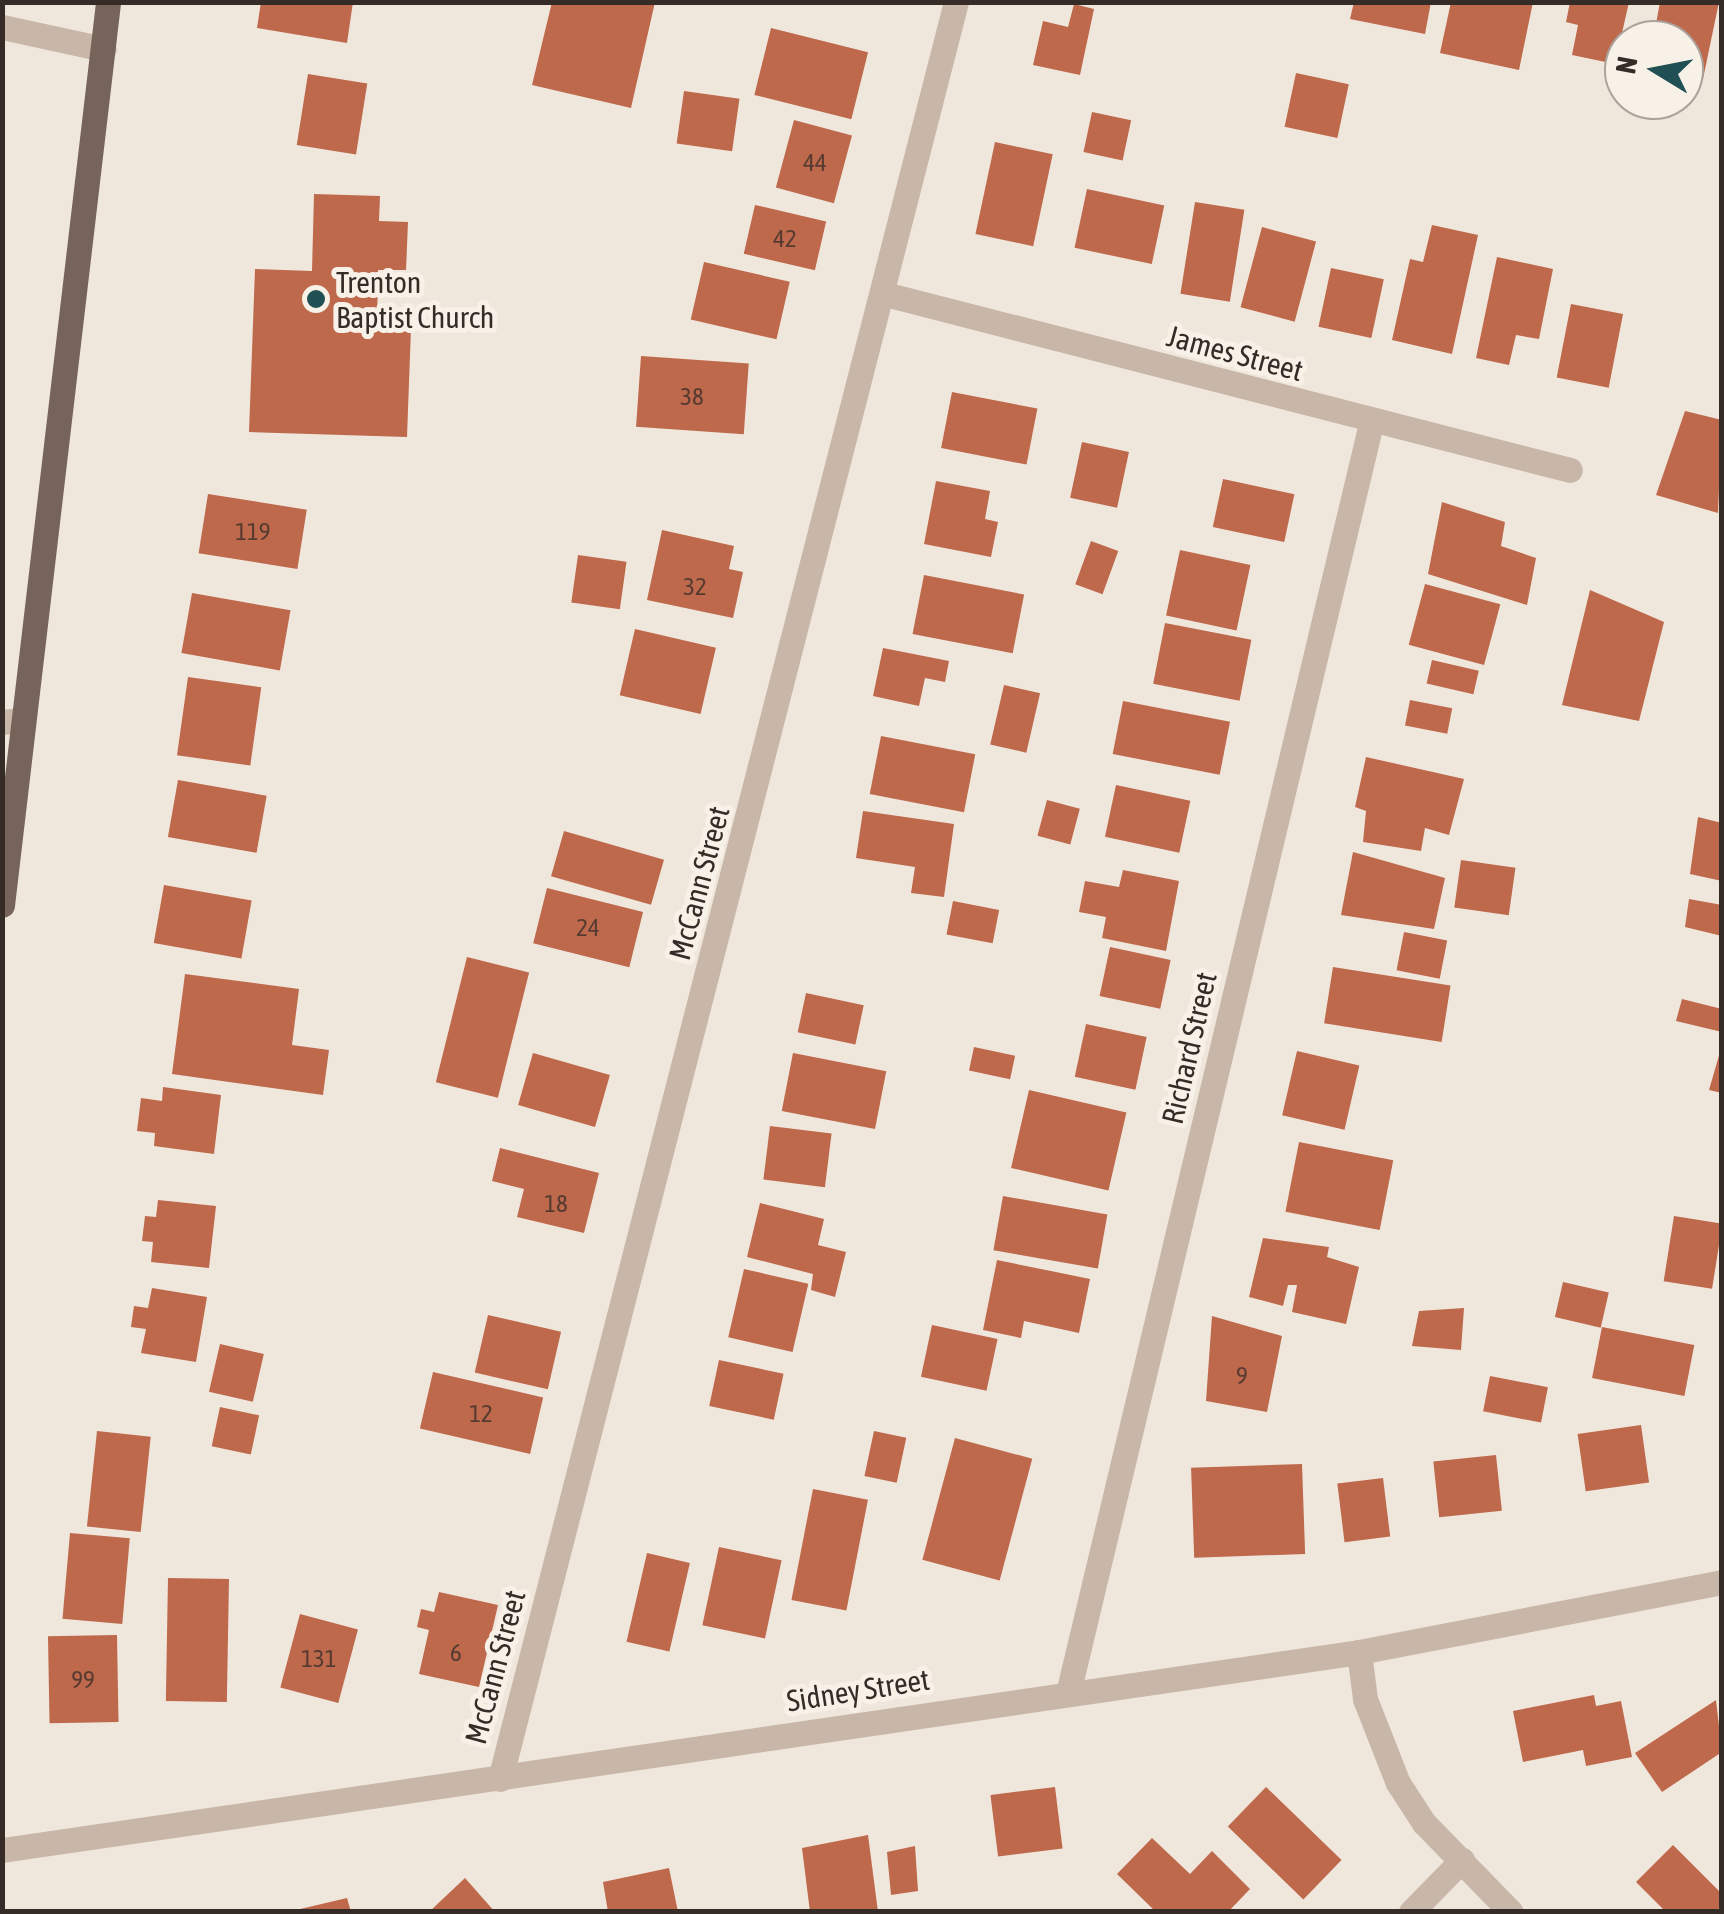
<!DOCTYPE html>
<style>
body{margin:0}
#map{position:relative;width:1724px;height:1914px;overflow:hidden;background:#f0e7dc;font-family:"Asap Condensed",sans-serif}
div>[style]{position:absolute}
.building>*{inset:0;background:#be684c;transform-origin:0 0}
.minor>*{height:25px;margin:-12.5px;padding:0 12.5px;transform-origin:12.5px;border-radius:12.5px;background:#c8b7a8}
.major>*{height:25px;margin:-12.5px;padding:0 12.5px;transform-origin:12.5px;border-radius:12.5px;background:#76645a}
.dots>*{width:28px;height:28px;translate:-50% -50%;box-sizing:border-box;border:5px solid #f8f1e8;border-radius:50%}
span{translate:-50% -50%;white-space:nowrap;text-align:center;line-height:1.15;-webkit-text-stroke:10px #f8f1e8;paint-order:stroke}
.number-label{font-size:25px;color:#573b31}
.number-label span{-webkit-text-stroke-width:0}
.poi-label{font-size:30px;color:#352c28}
.left{translate:0 -50%;text-align:left}
.street-label{font-size:30px;color:#352c28}
.frame{position:absolute;inset:0;border:5px solid #352c28;pointer-events:none}
.north{position:absolute;left:1604px;top:20px;width:100px;height:100px;box-sizing:border-box;background:#f8f1e8;border:2px solid #aaa29b;border-radius:50%;rotate:280deg;font-size:28px;font-weight:700;line-height:40px;text-align:center;color:#352c28}
.north::after{content:'';display:block;margin:auto;width:35px;height:45px;background:#205054;clip-path:polygon(50% 0,100% 100%,50% 72%,0 100%)}
</style>
<div id="map">
<div class="building">
<div style="clip-path:polygon(261px 2px,353px 2px,347px 43px,257px 28px)"></div>
<div style="clip-path:polygon(552px 2px,655px 2px,631px 108px,532px 85px)"></div>
<div style="clip-path:polygon(1354px 2px,1431px 2px,1425px 34px,1350px 19px)"></div>
<div style="clip-path:polygon(1451px 2px,1533px 2px,1519px 70px,1440px 53px)"></div>
<div style="clip-path:polygon(1570px 2px,1629px 2px,1615px 64px,1572px 55px,1578px 25px,1566px 22px)"></div>
<div style="clip-path:polygon(1660px 2px,1719px 2px,1703px 79px,1684px 75px,1684px 40px,1653px 40px)"></div>
<div style="clip-path:polygon(1074px 4px,1094px 9px,1080px 75px,1033px 65px,1043px 21px,1068px 27px)"></div>
<div style="left:771px;top:28px;width:100px;height:69px;rotate:14deg"></div>
<div style="left:1296px;top:73px;width:54px;height:55px;rotate:12deg"></div>
<div style="left:308px;top:74px;width:60px;height:72px;rotate:9deg"></div>
<div style="left:684px;top:91px;width:56px;height:53px;rotate:8deg"></div>
<div style="left:1092px;top:112px;width:40px;height:41px;rotate:12deg"></div>
<div style="left:794px;top:120px;width:60px;height:70px;rotate:15deg"></div>
<div style="left:995px;top:142px;width:59px;height:94px;rotate:12deg"></div>
<div style="left:1087px;top:189px;width:79px;height:60px;rotate:12deg"></div>
<div style="clip-path:polygon(314px 194px,380px 196px,379px 221px,408px 222px,406px 270px,378px 270px,377px 326px,411px 328px,407px 437px,249px 432px,255px 269px,312px 271px)"></div>
<div style="left:1195px;top:202px;width:50px;height:93px;rotate:9deg"></div>
<div style="left:755px;top:205px;width:73px;height:50px;rotate:13deg"></div>
<div style="clip-path:polygon(1432px 225px,1478px 235px,1452px 354px,1392px 340px,1410px 259px,1423px 262px)"></div>
<div style="left:1262px;top:227px;width:56px;height:83px;rotate:15deg"></div>
<div style="clip-path:polygon(1497px 257px,1553px 269px,1539px 339px,1516px 335px,1509px 365px,1476px 358px)"></div>
<div style="left:704px;top:262px;width:88px;height:59px;rotate:13deg"></div>
<div style="left:1331px;top:268px;width:54px;height:60px;rotate:12deg"></div>
<div style="left:1571px;top:304px;width:53px;height:75px;rotate:11deg"></div>
<div style="left:641px;top:356px;width:108px;height:71px;rotate:4deg"></div>
<div style="left:952px;top:392px;width:87px;height:57px;rotate:11deg"></div>
<div style="clip-path:polygon(1685px 411px,1722px 420px,1718px 513px,1656px 495px)"></div>
<div style="left:1082px;top:442px;width:48px;height:57px;rotate:12deg"></div>
<div style="left:1223px;top:479px;width:73px;height:49px;rotate:12deg"></div>
<div style="clip-path:polygon(936px 481px,990px 491px,985px 519px,998px 522px,991px 557px,924px 544px)"></div>
<div style="left:208px;top:494px;width:100px;height:60px;rotate:9deg"></div>
<div style="clip-path:polygon(1442px 502px,1505px 522px,1501px 546px,1536px 558px,1527px 605px,1428px 574px)"></div>
<div style="clip-path:polygon(662px 530px,734px 546px,729px 569px,743px 572px,733px 618px,647px 600px)"></div>
<div style="left:1091px;top:541px;width:29px;height:46px;rotate:20deg"></div>
<div style="left:1180px;top:550px;width:72px;height:67px;rotate:12deg"></div>
<div style="left:578px;top:555px;width:49px;height:48px;rotate:8deg"></div>
<div style="left:924px;top:575px;width:102px;height:60px;rotate:11deg"></div>
<div style="left:1425px;top:584px;width:78px;height:63px;rotate:15deg"></div>
<div style="clip-path:polygon(1590px 590px,1664px 622px,1639px 721px,1562px 705px)"></div>
<div style="left:192px;top:593px;width:100px;height:61px;rotate:10deg"></div>
<div style="left:1165px;top:623px;width:88px;height:62px;rotate:11deg"></div>
<div style="left:635px;top:629px;width:83px;height:68px;rotate:13deg"></div>
<div style="clip-path:polygon(883px 648px,949px 661px,945px 682px,925px 678px,919px 706px,873px 696px)"></div>
<div style="left:1432px;top:660px;width:48px;height:24px;rotate:13deg"></div>
<div style="left:188px;top:677px;width:74px;height:79px;rotate:8deg"></div>
<div style="left:1004px;top:685px;width:37px;height:61px;rotate:13deg"></div>
<div style="left:1410px;top:700px;width:43px;height:26px;rotate:11deg"></div>
<div style="left:1123px;top:701px;width:109px;height:54px;rotate:11deg"></div>
<div style="left:881px;top:736px;width:96px;height:59px;rotate:11deg"></div>
<div style="clip-path:polygon(1366px 757px,1464px 779px,1449px 835px,1425px 828px,1421px 851px,1363px 842px,1366px 811px,1355px 807px)"></div>
<div style="left:178px;top:780px;width:90px;height:58px;rotate:10deg"></div>
<div style="left:1116px;top:785px;width:76px;height:53px;rotate:12deg"></div>
<div style="left:1047px;top:800px;width:34px;height:37px;rotate:15deg"></div>
<div style="clip-path:polygon(863px 811px,954px 824px,944px 897px,911px 893px,915px 867px,856px 858px)"></div>
<div style="clip-path:polygon(1698px 817px,1722px 823px,1722px 881px,1690px 874px)"></div>
<div style="left:564px;top:831px;width:104px;height:47px;rotate:16deg"></div>
<div style="clip-path:polygon(1353px 852px,1445px 878px,1434px 929px,1341px 915px)"></div>
<div style="left:1461px;top:860px;width:55px;height:48px;rotate:8deg"></div>
<div style="clip-path:polygon(1123px 870px,1179px 881px,1166px 951px,1102px 938px,1106px 917px,1079px 912px,1085px 881px,1119px 887px)"></div>
<div style="left:164px;top:885px;width:89px;height:59px;rotate:10deg"></div>
<div style="left:547px;top:888px;width:99px;height:57px;rotate:14deg"></div>
<div style="clip-path:polygon(1689px 899px,1722px 905px,1722px 936px,1685px 927px)"></div>
<div style="left:953px;top:901px;width:47px;height:34px;rotate:11deg"></div>
<div style="left:1404px;top:932px;width:44px;height:39px;rotate:11deg"></div>
<div style="left:1110px;top:947px;width:62px;height:50px;rotate:12deg"></div>
<div style="left:467px;top:957px;width:64px;height:129px;rotate:14deg"></div>
<div style="left:1333px;top:967px;width:119px;height:57px;rotate:9deg"></div>
<div style="clip-path:polygon(185px 974px,299px 989px,292px 1045px,329px 1050px,323px 1095px,172px 1074px)"></div>
<div style="left:806px;top:993px;width:59px;height:40px;rotate:12deg"></div>
<div style="clip-path:polygon(1682px 999px,1722px 1009px,1722px 1032px,1676px 1021px)"></div>
<div style="left:1086px;top:1024px;width:62px;height:54px;rotate:12deg"></div>
<div style="clip-path:polygon(1722px 1045px,1722px 1093px,1709px 1090px)"></div>
<div style="left:974px;top:1047px;width:42px;height:24px;rotate:12deg"></div>
<div style="left:1297px;top:1051px;width:64px;height:66px;rotate:13deg"></div>
<div style="left:533px;top:1053px;width:80px;height:54px;rotate:16deg"></div>
<div style="left:793px;top:1053px;width:95px;height:59px;rotate:11deg"></div>
<div style="clip-path:polygon(163px 1087px,221px 1095px,214px 1154px,154px 1146px,155px 1133px,137px 1131px,141px 1098px,162px 1101px)"></div>
<div style="left:1029px;top:1090px;width:100px;height:80px;rotate:13deg"></div>
<div style="left:770px;top:1126px;width:62px;height:54px;rotate:7deg"></div>
<div style="left:1299px;top:1142px;width:96px;height:71px;rotate:11deg"></div>
<div style="clip-path:polygon(500px 1148px,599px 1173px,584px 1233px,517px 1217px,524px 1189px,492px 1181px)"></div>
<div style="left:1003px;top:1196px;width:106px;height:55px;rotate:10deg"></div>
<div style="clip-path:polygon(158px 1200px,216px 1206px,209px 1268px,151px 1262px,153px 1242px,142px 1241px,145px 1216px,156px 1217px)"></div>
<div style="clip-path:polygon(760px 1203px,824px 1219px,818px 1245px,846px 1252px,835px 1297px,811px 1290px,813px 1274px,747px 1257px)"></div>
<div style="left:1674px;top:1216px;width:49px;height:66px;rotate:9deg"></div>
<div style="clip-path:polygon(1263px 1238px,1329px 1247px,1327px 1257px,1359px 1267px,1346px 1324px,1292px 1312px,1297px 1285px,1288px 1285px,1283px 1306px,1249px 1297px)"></div>
<div style="clip-path:polygon(997px 1260px,1090px 1279px,1079px 1333px,1024px 1321px,1021px 1338px,983px 1330px)"></div>
<div style="left:744px;top:1269px;width:66px;height:70px;rotate:13deg"></div>
<div style="left:1563px;top:1282px;width:47px;height:36px;rotate:13deg"></div>
<div style="clip-path:polygon(152px 1288px,207px 1297px,196px 1362px,141px 1353px,146px 1329px,131px 1327px,134px 1306px,148px 1308px)"></div>
<div style="clip-path:polygon(1464px 1308px,1461px 1350px,1412px 1346px,1419px 1311px)"></div>
<div style="left:488px;top:1315px;width:75px;height:59px;rotate:13deg"></div>
<div style="clip-path:polygon(1212px 1316px,1282px 1336px,1267px 1412px,1206px 1401px)"></div>
<div style="left:932px;top:1325px;width:67px;height:53px;rotate:12deg"></div>
<div style="left:1602px;top:1327px;width:94px;height:52px;rotate:11deg"></div>
<div style="left:220px;top:1344px;width:45px;height:49px;rotate:13deg"></div>
<div style="left:719px;top:1360px;width:66px;height:47px;rotate:12deg"></div>
<div style="left:433px;top:1372px;width:113px;height:58px;rotate:13deg"></div>
<div style="left:1490px;top:1376px;width:59px;height:36px;rotate:11deg"></div>
<div style="left:220px;top:1407px;width:40px;height:40px;rotate:12deg"></div>
<div style="left:1641px;top:1425px;width:58px;height:64px;rotate:82deg"></div>
<div style="left:97px;top:1431px;width:54px;height:96px;rotate:6deg"></div>
<div style="left:874px;top:1431px;width:33px;height:46px;rotate:12deg"></div>
<div style="left:955px;top:1438px;width:80px;height:126px;rotate:15deg"></div>
<div style="left:1496px;top:1455px;width:56px;height:63px;rotate:84deg"></div>
<div style="left:1302px;top:1464px;width:90px;height:111px;rotate:88deg"></div>
<div style="left:1383px;top:1478px;width:59px;height:46px;rotate:83deg"></div>
<div style="left:813px;top:1489px;width:56px;height:113px;rotate:11deg"></div>
<div style="left:70px;top:1533px;width:60px;height:86px;rotate:5deg"></div>
<div style="left:719px;top:1547px;width:64px;height:80px;rotate:12deg"></div>
<div style="left:647px;top:1553px;width:44px;height:91px;rotate:13deg"></div>
<div style="left:168px;top:1578px;width:61px;height:123px;rotate:1deg"></div>
<div style="clip-path:polygon(439px 1592px,498px 1605px,479px 1687px,419px 1674px,429px 1630px,417px 1627px,421px 1609px,434px 1612px)"></div>
<div style="left:300px;top:1614px;width:60px;height:76px;rotate:15deg"></div>
<div style="left:117px;top:1635px;width:87px;height:69px;rotate:89deg"></div>
<div style="clip-path:polygon(1594px 1695px,1596px 1706px,1621px 1701px,1632px 1757px,1586px 1766px,1583px 1750px,1523px 1762px,1513px 1711px)"></div>
<div style="clip-path:polygon(1716px 1700px,1722px 1752px,1662px 1792px,1635px 1753px)"></div>
<div style="left:1055px;top:1787px;width:62px;height:65px;rotate:83deg"></div>
<div style="left:1266px;top:1787px;width:105px;height:55px;rotate:44deg"></div>
<div style="clip-path:polygon(868px 1835px,878px 1912px,810px 1912px,802px 1848px)"></div>
<div style="clip-path:polygon(1152px 1838px,1190px 1874px,1212px 1851px,1250px 1889px,1228px 1912px,1156px 1912px,1117px 1874px)"></div>
<div style="clip-path:polygon(1673px 1845px,1722px 1894px,1718px 1912px,1666px 1912px,1636px 1882px)"></div>
<div style="clip-path:polygon(915px 1846px,918px 1891px,891px 1895px,887px 1852px)"></div>
<div style="clip-path:polygon(669px 1868px,678px 1912px,608px 1912px,603px 1882px)"></div>
<div style="clip-path:polygon(465px 1878px,495px 1912px,429px 1912px)"></div>
<div style="clip-path:polygon(347px 1898px,351px 1912px,296px 1912px,296px 1910px)"></div>
</div>
<div class="minor">
<div style="left:2px;top:27px;width:104px;rotate:12.2deg"></div>
<div style="left:885px;top:294px;width:707px;rotate:14.41deg"></div>
<div style="left:2px;top:722px;width:20px;rotate:-6deg"></div>
<div style="left:1359px;top:1652px;width:47px;rotate:82.7deg"></div>
<div style="left:1365px;top:1699px;width:90px;rotate:68.6deg"></div>
<div style="left:1398px;top:1783px;width:48px;rotate:57deg"></div>
<div style="left:1424px;top:1823px;width:124px;rotate:45.7deg"></div>
<div style="left:1069px;top:1689px;width:1302px;rotate:-76.58deg"></div>
<div style="left:500px;top:1779px;width:1835px;rotate:-75.61deg"></div>
<div style="left:2px;top:1850px;width:1371px;rotate:-8.3deg"></div>
<div style="left:1359px;top:1652px;width:370px;rotate:-10.9deg"></div>
<div style="left:1411px;top:1912px;width:73px;rotate:-45.6deg"></div>
</div>
<div class="major">
<div style="left:2px;top:905px;width:909px;rotate:-83.3deg"></div>
</div>
<div class="dots">
<div style="left:316px;top:299px;background:#205054"></div>
</div>
<div class="number-label">
<span style="left:815px;top:162px">44</span>
<span style="left:785px;top:238px">42</span>
<span style="left:692px;top:396px">38</span>
<span style="left:253px;top:531px">119</span>
<span style="left:695px;top:586px">32</span>
<span style="left:588px;top:927px">24</span>
<span style="left:556px;top:1203px">18</span>
<span style="left:1242px;top:1375px">9</span>
<span style="left:481px;top:1413px">12</span>
<span style="left:456px;top:1652px">6</span>
<span style="left:319px;top:1658px">131</span>
<span style="left:83px;top:1679px">99</span>
</div>
<div class="poi-label">
<span class="left" style="left:336px;top:299px">Trenton<br>Baptist Church</span>
</div>
<div class="street-label">
<span style="left:1235px;top:353px;rotate:15deg">James Street</span>
<span style="left:699px;top:883px;rotate:-75deg">McCann Street</span>
<span style="left:1189px;top:1048px;rotate:-77deg">Richard Street</span>
<span style="left:495px;top:1667px;rotate:-75deg">McCann Street</span>
<span style="left:858px;top:1690px;rotate:-9deg">Sidney Street</span>
</div>
<div class="frame"></div>
<div class="north">N</div>
</div>
